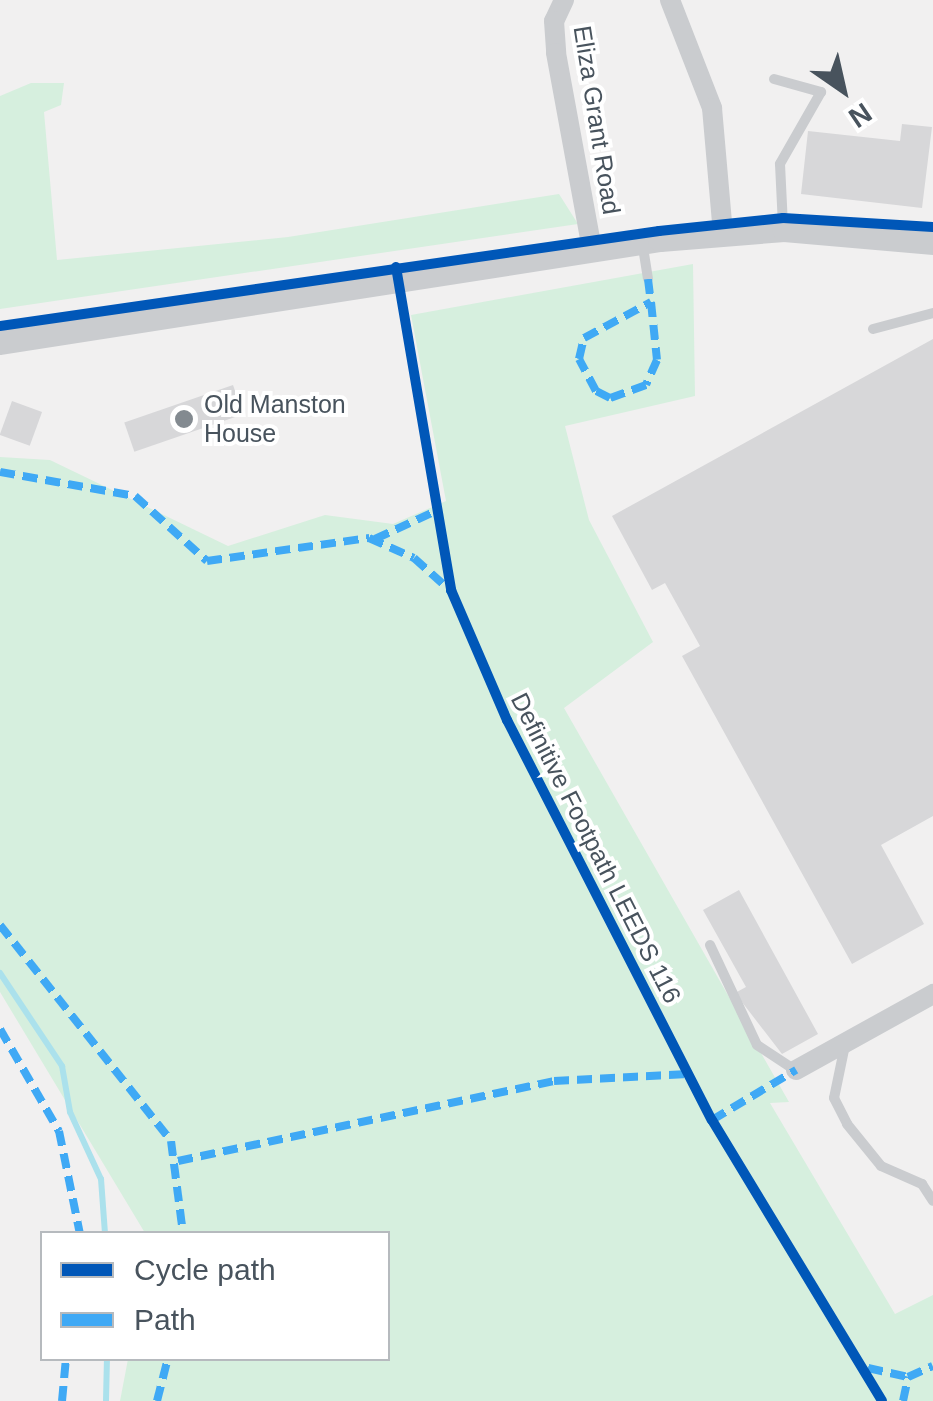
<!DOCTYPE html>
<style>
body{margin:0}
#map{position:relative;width:933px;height:1401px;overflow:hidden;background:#f1f0f0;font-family:Helvetica,sans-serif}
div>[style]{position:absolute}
.green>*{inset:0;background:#d6efde}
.stream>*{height:6px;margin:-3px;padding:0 3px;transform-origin:3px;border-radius:3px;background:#abe1ec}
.building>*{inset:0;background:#d7d7d9;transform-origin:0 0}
.service>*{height:10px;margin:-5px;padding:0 5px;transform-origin:5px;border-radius:5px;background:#cacccf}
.minor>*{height:20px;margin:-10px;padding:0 10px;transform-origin:10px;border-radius:10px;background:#cacccf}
.tertiary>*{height:25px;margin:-12.5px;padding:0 12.5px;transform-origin:12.5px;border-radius:12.5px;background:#cacccf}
.quiet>*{height:8px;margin-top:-4px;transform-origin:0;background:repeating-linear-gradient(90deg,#3fa9f5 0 15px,transparent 0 23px)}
.cycleway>*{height:10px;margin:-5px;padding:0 5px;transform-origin:5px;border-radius:5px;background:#0057b8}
.dots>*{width:28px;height:28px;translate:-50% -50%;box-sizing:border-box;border:5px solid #fff;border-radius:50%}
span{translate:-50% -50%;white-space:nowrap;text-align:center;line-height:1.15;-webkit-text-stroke:8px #fff;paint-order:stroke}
.street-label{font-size:25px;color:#48535d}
.poi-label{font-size:25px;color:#48535d}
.left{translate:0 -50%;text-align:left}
.legend{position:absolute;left:40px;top:1231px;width:350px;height:130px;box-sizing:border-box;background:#fff;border:2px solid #b6babe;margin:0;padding:12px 18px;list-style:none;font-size:30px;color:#48535d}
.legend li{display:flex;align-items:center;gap:20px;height:50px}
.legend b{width:50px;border:2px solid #b6babe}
.north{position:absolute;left:793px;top:40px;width:100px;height:100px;-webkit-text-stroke:8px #fff;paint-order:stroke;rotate:146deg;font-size:28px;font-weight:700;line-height:40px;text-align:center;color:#48535d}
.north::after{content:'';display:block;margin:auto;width:35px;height:45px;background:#48535d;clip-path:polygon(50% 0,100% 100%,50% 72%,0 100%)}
</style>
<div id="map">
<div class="green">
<div style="clip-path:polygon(31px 83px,64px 83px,61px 105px,44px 112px,57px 260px,288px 237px,559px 194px,578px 224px,0 309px,0 96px)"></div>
<div style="clip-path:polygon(693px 264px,695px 396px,565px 426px,589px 520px,653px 642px,564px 708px,789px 1102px,770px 1103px,895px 1314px,933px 1295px,933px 1401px,120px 1401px,128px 1359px,388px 1358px,388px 1234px,145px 1233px,0 992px,0 457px,50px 460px,228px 546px,325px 515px,393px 524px,446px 501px,411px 315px)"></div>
</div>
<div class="stream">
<div style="left:0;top:973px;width:112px;rotate:56.3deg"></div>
<div style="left:62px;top:1066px;width:47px;rotate:80.1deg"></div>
<div style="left:70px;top:1112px;width:74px;rotate:65.2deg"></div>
<div style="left:101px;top:1179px;width:55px;rotate:85.8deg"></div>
<div style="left:106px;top:1401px;width:43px;rotate:-88.7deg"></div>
</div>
<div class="building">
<div style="clip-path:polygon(902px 124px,932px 127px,922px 208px,801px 194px,808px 131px,900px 141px)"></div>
<div style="clip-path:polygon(933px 339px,933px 816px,881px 845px,924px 924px,852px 964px,682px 656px,700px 646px,665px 583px,652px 590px,612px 516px)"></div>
<div style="left:233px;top:385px;width:31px;height:115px;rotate:71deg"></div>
<div style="left:12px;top:401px;width:32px;height:36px;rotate:20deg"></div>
<div style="clip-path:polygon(739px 890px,818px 1034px,782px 1054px,735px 993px,746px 987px,703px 910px)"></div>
</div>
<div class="service">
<div style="left:774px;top:79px;width:49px;rotate:15.5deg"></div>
<div style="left:821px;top:92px;width:83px;rotate:119.7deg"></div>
<div style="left:780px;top:164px;width:62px;rotate:87.2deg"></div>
<div style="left:642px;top:241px;width:38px;rotate:81deg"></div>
<div style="left:873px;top:329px;width:62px;rotate:-14.9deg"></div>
<div style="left:710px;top:945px;width:110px;rotate:64.8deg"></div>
<div style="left:757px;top:1045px;width:45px;rotate:33.3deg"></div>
<div style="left:845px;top:1045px;width:54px;rotate:101.7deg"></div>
<div style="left:834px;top:1098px;width:29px;rotate:63deg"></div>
<div style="left:847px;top:1124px;width:54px;rotate:51deg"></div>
<div style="left:881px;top:1166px;width:45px;rotate:23.7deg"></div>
<div style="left:922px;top:1184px;width:20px;rotate:57deg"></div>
</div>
<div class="minor">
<div style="left:564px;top:0;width:23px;rotate:115deg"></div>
<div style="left:554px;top:21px;width:32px;rotate:86deg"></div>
<div style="left:556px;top:53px;width:200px;rotate:79.6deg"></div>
<div style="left:670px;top:0;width:116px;rotate:68.7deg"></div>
<div style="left:712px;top:108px;width:125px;rotate:85deg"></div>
<div style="left:796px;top:1070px;width:157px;rotate:-29deg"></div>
</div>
<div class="tertiary">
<div style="left:0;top:342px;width:668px;rotate:-8.87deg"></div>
<div style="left:660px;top:239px;width:124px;rotate:-4.6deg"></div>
<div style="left:784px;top:229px;width:150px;rotate:5deg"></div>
</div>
<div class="quiet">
<div style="left:648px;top:279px;width:23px;rotate:83deg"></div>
<div style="left:651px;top:302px;width:58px;rotate:84.1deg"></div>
<div style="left:657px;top:360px;width:27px;rotate:114deg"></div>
<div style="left:646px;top:385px;width:38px;rotate:160deg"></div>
<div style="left:610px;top:398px;width:16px;rotate:-153deg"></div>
<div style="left:596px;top:391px;width:36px;rotate:-118deg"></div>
<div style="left:579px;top:359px;width:22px;rotate:-77deg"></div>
<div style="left:584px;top:338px;width:76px;rotate:-28.2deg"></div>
<div style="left:0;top:472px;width:137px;rotate:10.1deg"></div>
<div style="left:135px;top:496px;width:97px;rotate:42.1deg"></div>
<div style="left:207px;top:561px;width:164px;rotate:-8.1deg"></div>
<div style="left:369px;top:538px;width:49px;rotate:24deg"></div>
<div style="left:414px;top:558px;width:52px;rotate:41.9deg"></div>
<div style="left:375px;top:539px;width:69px;rotate:-24.7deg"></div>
<div style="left:0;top:925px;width:275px;rotate:51.6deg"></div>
<div style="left:171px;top:1141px;width:94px;rotate:82.6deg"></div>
<div style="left:0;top:1029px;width:118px;rotate:60deg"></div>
<div style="left:59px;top:1131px;width:105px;rotate:78.5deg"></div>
<div style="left:712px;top:1120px;width:98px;rotate:-30.8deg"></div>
<div style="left:178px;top:1161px;width:384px;rotate:-12deg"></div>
<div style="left:554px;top:1081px;width:134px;rotate:-3deg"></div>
<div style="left:868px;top:1368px;width:41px;rotate:12.7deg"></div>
<div style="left:908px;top:1377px;width:27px;rotate:-24deg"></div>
<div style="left:62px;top:1401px;width:43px;rotate:-84.7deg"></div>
<div style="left:157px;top:1401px;width:44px;rotate:-75.7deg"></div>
<div style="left:903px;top:1401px;width:25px;rotate:-78deg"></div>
</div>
<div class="cycleway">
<div style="left:396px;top:267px;width:328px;rotate:80.3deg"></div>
<div style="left:451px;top:590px;width:142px;rotate:66.7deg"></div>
<div style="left:507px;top:720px;width:449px;rotate:62.9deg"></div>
<div style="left:712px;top:1120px;width:328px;rotate:58.8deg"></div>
<div style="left:0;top:326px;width:666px;rotate:-8.2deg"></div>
<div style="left:659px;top:231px;width:125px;rotate:-6deg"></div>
<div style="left:783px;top:218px;width:150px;rotate:3.4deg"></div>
</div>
<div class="dots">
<div style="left:184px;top:419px;background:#838a90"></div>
</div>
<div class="street-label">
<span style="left:597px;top:120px;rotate:81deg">Eliza Grant Road</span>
<span style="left:596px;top:848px;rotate:63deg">Definitive Footpath LEEDS 116</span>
</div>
<div class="poi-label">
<span class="left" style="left:204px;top:419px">Old Manston<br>House</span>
</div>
<ul class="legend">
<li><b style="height:12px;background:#0057b8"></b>Cycle path</li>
<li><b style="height:12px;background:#3fa9f5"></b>Path</li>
</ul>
<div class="north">N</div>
</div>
